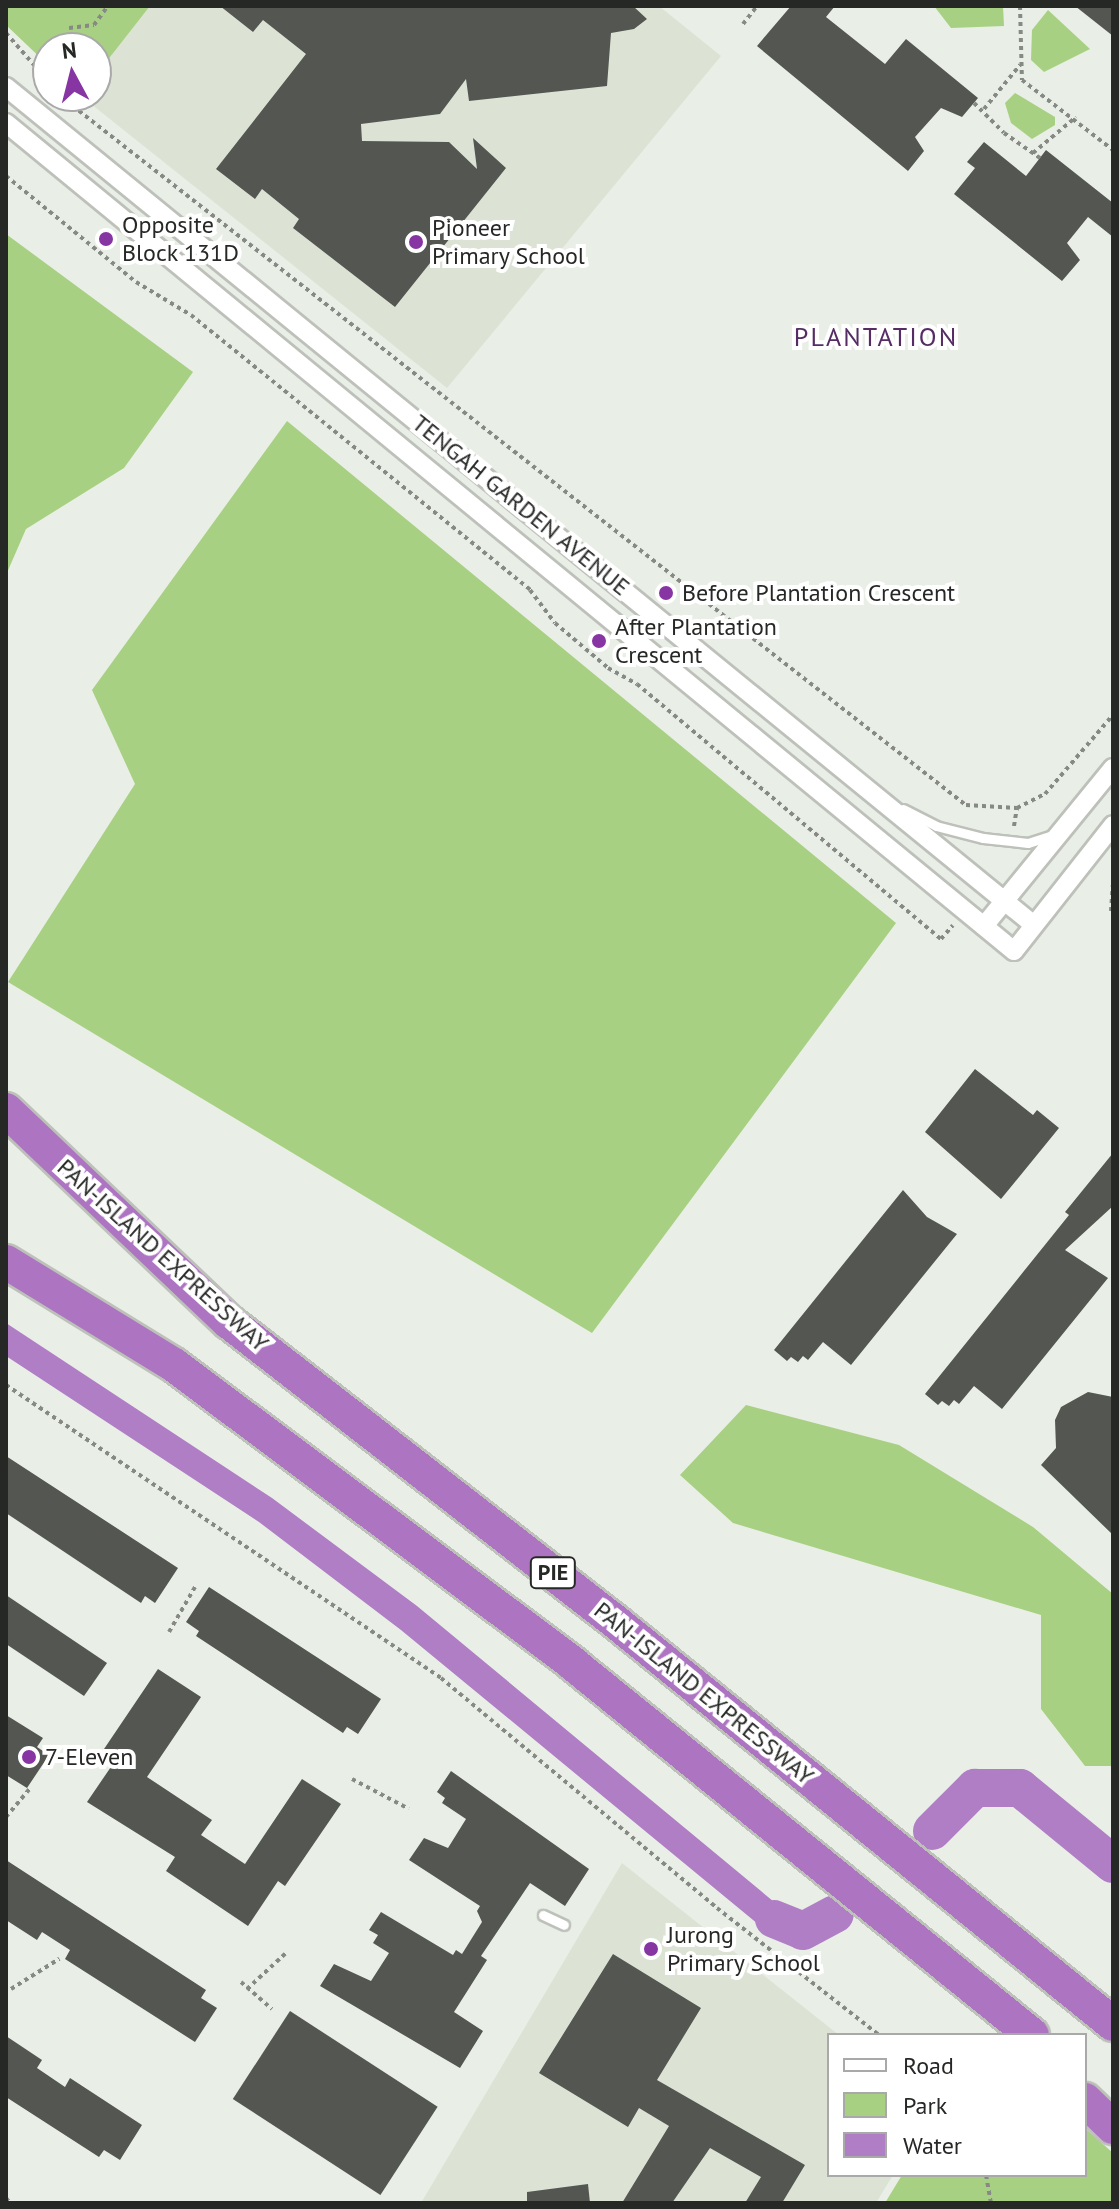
<!DOCTYPE html>
<style>
body{margin:0}
#map{position:relative;width:1119px;height:2209px;overflow:hidden;background:#e9eee6;font-family:"PT Sans",sans-serif}
div>[style]{position:absolute}
.built>*{inset:0;background:#dce3d5}
.green>*{inset:0;background:#a8d082}
.water>*{inset:0;background:#b07ec4}
.river>*{height:38px;margin:-19px;padding:0 19px;transform-origin:19px;border-radius:19px;background:#b07ec4}
.building>*{inset:0;background:#545751;transform-origin:0 0}
.path>*{height:4px;margin-top:-2px;transform-origin:0;background:repeating-linear-gradient(90deg,#868984 0 4px,transparent 0 8px)}
.roads{filter:drop-shadow(2px 0 #bdc1ba) drop-shadow(-2px 0 #bdc1ba) drop-shadow(0 2px #bdc1ba) drop-shadow(0 -2px #bdc1ba)}
.lane>*{height:9px;margin:-4.5px;padding:0 4.5px;transform-origin:4.5px;border-radius:4.5px;background:#fff}
.street>*{height:18px;margin:-9px;padding:0 9px;transform-origin:9px;border-radius:9px;background:#fff}
.highway>*{height:34px;margin:-17px;padding:0 17px;transform-origin:17px;border-radius:17px;background:#ad74c2}
.dots>*{width:22px;height:22px;translate:-50% -50%;box-sizing:border-box;border:4px solid #fff;border-radius:50%}
span{translate:-50% -50%;white-space:nowrap;text-align:center;line-height:1.15;-webkit-text-stroke:8px #fff;paint-order:stroke}
.shield-label span{padding:2px 6px;background:#fff;border:2px solid;border-radius:6px;-webkit-text-stroke-width:0}
.shield-label{font-size:22px;color:#262825;font-weight:700}
.poi-label{font-size:24px;color:#262825}
.left{translate:0 -50%;text-align:left}
.street-label{font-size:24px;color:#262825}
.neighbourhood-label{font-size:26px;color:#552d64;letter-spacing:2px}
.frame{position:absolute;inset:0;border:8px solid #262825;pointer-events:none}
.legend{position:absolute;left:827px;top:2033px;width:260px;height:144px;box-sizing:border-box;background:#fff;border:2px solid #a8a9a8;margin:0;padding:10px 14px;list-style:none;font-size:24px;color:#262825}
.legend li{display:flex;align-items:center;gap:16px;height:40px}
.legend b{width:40px;border:2px solid #a8a9a8}
.north{position:absolute;left:32px;top:32px;width:80px;height:80px;box-sizing:border-box;background:#fff;border:2px solid #a8a9a8;border-radius:50%;rotate:353deg;font-size:22px;font-weight:700;line-height:32px;text-align:center;color:#262825}
.north::after{content:'';display:block;margin:auto;width:28px;height:36px;background:#8835a4;clip-path:polygon(50% 0,100% 100%,50% 72%,0 100%)}
</style>
<div id="map">
<div class="built">
<div style="clip-path:polygon(150px 6px,659px 6px,721px 56px,447px 388px,81px 96px,96px 96px,96px 75px)"></div>
<div style="clip-path:polygon(622px 1863px,839px 2035px,829px 2035px,829px 2175px,893px 2175px,876px 2203px,421px 2203px)"></div>
</div>
<div class="green">
<div style="clip-path:polygon(6px 6px,150px 6px,96px 75px,96px 48px,48px 48px,48px 65px,6px 25px)"></div>
<div style="clip-path:polygon(934px 6px,1003px 6px,1004px 26px,951px 28px)"></div>
<div style="clip-path:polygon(1048px 10px,1090px 49px,1044px 72px,1031px 60px,1032px 30px)"></div>
<div style="clip-path:polygon(1015px 93px,1055px 117px,1055px 125px,1032px 139px,1011px 123px,1005px 103px)"></div>
<div style="clip-path:polygon(6px 234px,193px 372px,124px 468px,26px 529px,6px 575px)"></div>
<div style="clip-path:polygon(287px 421px,896px 923px,592px 1333px,8px 982px,135px 784px,92px 690px)"></div>
<div style="clip-path:polygon(746px 1405px,899px 1445px,1033px 1527px,1113px 1594px,1113px 1766px,1085px 1766px,1041px 1709px,1041px 1615px,733px 1523px,680px 1475px)"></div>
<div style="clip-path:polygon(1085px 2128px,1113px 2153px,1113px 2203px,885px 2203px,902px 2175px,1085px 2175px)"></div>
</div>
<div class="water">
<div style="clip-path:polygon(6px 1323px,272px 1498px,417px 1606px,791px 1916px,805px 1915px,831px 1935px,798px 1944px,775px 1938px,401px 1630px,259px 1522px,6px 1356px)"></div>
</div>
<div class="river">
<div style="left:932px;top:1831px;width:61px;rotate:-45deg"></div>
<div style="left:975px;top:1788px;width:45px"></div>
<div style="left:1020px;top:1788px;width:120px;rotate:39.3deg"></div>
<div style="left:774px;top:1919px;width:31px;rotate:22deg"></div>
<div style="left:803px;top:1931px;width:36px;rotate:-28deg"></div>
</div>
<div class="building">
<div style="clip-path:polygon(220px 6px,633px 6px,647px 19px,634px 29px,611px 33px,607px 86px,469px 101px,466px 79px,440px 114px,361px 124px,362px 141px,449px 142px,477px 169px,473px 138px,506px 168px,395px 307px,293px 228px,299px 219px,262px 189px,255px 199px,216px 169px,306px 54px,263px 20px,253px 32px)"></div>
<div style="clip-path:polygon(791px 6px,835px 6px,826px 17px,885px 64px,906px 39px,978px 98px,962px 117px,941px 108px,915px 137px,924px 151px,908px 171px,757px 46px)"></div>
<div style="clip-path:polygon(1075px 6px,1113px 6px,1113px 36px)"></div>
<div style="clip-path:polygon(984px 142px,1026px 176px,1046px 150px,1113px 203px,1113px 237px,1088px 217px,1067px 243px,1080px 260px,1062px 281px,954px 194px,975px 168px,967px 162px)"></div>
<div style="clip-path:polygon(975px 1069px,1033px 1115px,1037px 1110px,1059px 1128px,1001px 1199px,925px 1132px)"></div>
<div style="clip-path:polygon(1113px 1153px,1113px 1206px,1065px 1250px,1108px 1278px,1002px 1409px,974px 1386px,959px 1404px,954px 1400px,949px 1406px,942px 1401px,938px 1405px,925px 1394px,1069px 1215px,1065px 1212px)"></div>
<div style="clip-path:polygon(903px 1190px,927px 1217px,957px 1234px,851px 1365px,823px 1342px,808px 1360px,803px 1356px,798px 1362px,791px 1357px,787px 1361px,774px 1350px)"></div>
<div style="clip-path:polygon(1088px 1392px,1113px 1397px,1113px 1535px,1041px 1465px,1056px 1448px,1055px 1420px,1061px 1407px)"></div>
<div style="clip-path:polygon(6px 1456px,178px 1568px,155px 1603px,145px 1596px,141px 1603px,6px 1513px)"></div>
<div style="clip-path:polygon(209px 1587px,381px 1699px,358px 1734px,347px 1727px,343px 1733px,196px 1636px,199px 1631px,186px 1622px)"></div>
<div style="clip-path:polygon(6px 1595px,107px 1663px,84px 1696px,6px 1644px)"></div>
<div style="clip-path:polygon(158px 1669px,201px 1697px,147px 1777px,212px 1820px,201px 1835px,245px 1864px,302px 1779px,341px 1804px,285px 1886px,278px 1881px,248px 1926px,166px 1871px,175px 1857px,87px 1802px,117px 1758px,104px 1749px)"></div>
<div style="clip-path:polygon(6px 1715px,43px 1738px,37px 1747px,49px 1755px,27px 1788px,6px 1775px)"></div>
<div style="clip-path:polygon(451px 1771px,589px 1869px,565px 1906px,530px 1883px,481px 1956px,487px 1960px,454px 2012px,483px 2031px,460px 2068px,320px 1986px,334px 1964px,371px 1981px,389px 1953px,373px 1943px,378px 1935px,369px 1930px,381px 1912px,453px 1955px,456px 1950px,462px 1954px,482px 1922px,477px 1911px,480px 1906px,409px 1860px,424px 1838px,448px 1848px,466px 1819px,442px 1803px,445px 1798px,437px 1792px)"></div>
<div style="clip-path:polygon(6px 1860px,206px 1990px,201px 1998px,217px 2008px,195px 2042px,65px 1959px,70px 1950px,42px 1932px,37px 1940px,6px 1920px)"></div>
<div style="clip-path:polygon(613px 1954px,701px 2008px,657px 2080px,805px 2165px,782px 2203px,745px 2203px,761px 2177px,710px 2148px,672px 2203px,622px 2203px,669px 2126px,639px 2108px,628px 2127px,539px 2073px)"></div>
<div style="left:290px;top:2011px;width:176px;height:105px;rotate:33deg"></div>
<div style="clip-path:polygon(6px 2036px,42px 2060px,37px 2068px,65px 2087px,70px 2078px,142px 2125px,120px 2160px,104px 2150px,99px 2157px,6px 2097px)"></div>
<div style="clip-path:polygon(588px 2184px,590px 2203px,527px 2203px,527px 2192px)"></div>
</div>
<div class="path">
<div style="left:1020px;top:6px;width:74px;rotate:88.5deg"></div>
<div style="left:1022px;top:80px;width:115px;rotate:37.6deg"></div>
<div style="left:743px;top:24px;width:23px;rotate:-52deg"></div>
<div style="left:69px;top:28px;width:25px;rotate:-7deg"></div>
<div style="left:94px;top:25px;width:24px;rotate:-54deg"></div>
<div style="left:6px;top:33px;width:64px;rotate:48.8deg"></div>
<div style="left:60px;top:96px;width:1150px;rotate:38.05deg"></div>
<div style="left:966px;top:805px;width:51px;rotate:3.4deg"></div>
<div style="left:1017px;top:808px;width:31px;rotate:-27deg"></div>
<div style="left:1045px;top:794px;width:104px;rotate:-49.3deg"></div>
<div style="left:974px;top:103px;width:42px;rotate:45deg"></div>
<div style="left:1004px;top:133px;width:44px;rotate:34.8deg"></div>
<div style="left:984px;top:109px;width:57px;rotate:-50.7deg"></div>
<div style="left:1033px;top:153px;width:56px;rotate:-39.9deg"></div>
<div style="left:6px;top:176px;width:168px;rotate:39.2deg"></div>
<div style="left:136px;top:282px;width:64px;rotate:31deg"></div>
<div style="left:191px;top:315px;width:437px;rotate:39deg"></div>
<div style="left:530px;top:590px;width:41px;rotate:52.9deg"></div>
<div style="left:555px;top:623px;width:70px;rotate:40.3deg"></div>
<div style="left:608px;top:668px;width:33px;rotate:29deg"></div>
<div style="left:637px;top:684px;width:397px;rotate:40deg"></div>
<div style="left:941px;top:939px;width:18px;rotate:-49deg"></div>
<div style="left:1014px;top:826px;width:18px;rotate:-81deg"></div>
<div style="left:1111px;top:911px;width:26px;rotate:-86deg"></div>
<div style="left:6px;top:1385px;width:524px;rotate:33.96deg"></div>
<div style="left:441px;top:1678px;width:359px;rotate:39.8deg"></div>
<div style="left:717px;top:1908px;width:206px;rotate:38.1deg"></div>
<div style="left:169px;top:1632px;width:52px;rotate:-60deg"></div>
<div style="left:352px;top:1779px;width:64px;rotate:27.8deg"></div>
<div style="left:6px;top:1817px;width:39px;rotate:-50deg"></div>
<div style="left:241px;top:1982px;width:41px;rotate:41.1deg"></div>
<div style="left:11px;top:1989px;width:57px;rotate:-32deg"></div>
<div style="left:247px;top:1989px;width:53px;rotate:-42.7deg"></div>
<div style="left:986px;top:2175px;width:28px;rotate:80deg"></div>
<div style="left:6px;top:2198px;width:6px;rotate:51deg"></div>
</div>
<div class="roads">
<div class="lane">
<div style="left:903px;top:809px;width:37px;rotate:27deg"></div>
<div style="left:936px;top:826px;width:49px;rotate:14.3deg"></div>
<div style="left:983px;top:838px;width:45px;rotate:6.3deg"></div>
<div style="left:1028px;top:843px;width:26px;rotate:-18deg"></div>
<div style="left:543px;top:1915px;width:23px;rotate:25deg"></div>
</div>
<div class="street">
<div style="left:6px;top:87px;width:1326px;rotate:39.19deg"></div>
<div style="left:6px;top:123px;width:1304px;rotate:39.4deg"></div>
<div style="left:1014px;top:951px;width:160px;rotate:-51.8deg"></div>
<div style="left:984px;top:926px;width:204px;rotate:-50.8deg"></div>
</div>
<div class="highway">
<div style="left:6px;top:1110px;width:308px;rotate:43.6deg"></div>
<div style="left:229px;top:1322px;width:485px;rotate:37.8deg"></div>
<div style="left:612px;top:1619px;width:644px;rotate:38.95deg"></div>
<div style="left:6px;top:1262px;width:197px;rotate:31.5deg"></div>
<div style="left:174px;top:1365px;width:499px;rotate:36.8deg"></div>
<div style="left:573px;top:1664px;width:590px;rotate:38.95deg"></div>
<div style="left:1085px;top:2100px;width:39px;rotate:44deg"></div>
</div>
</div>
<div class="dots">
<div style="left:106px;top:239px;background:#8835a4"></div>
<div style="left:416px;top:242px;background:#8835a4"></div>
<div style="left:666px;top:593px;background:#8835a4"></div>
<div style="left:599px;top:641px;background:#8835a4"></div>
<div style="left:29px;top:1757px;background:#8835a4"></div>
<div style="left:651px;top:1949px;background:#8835a4"></div>
</div>
<div class="shield-label">
<span style="left:553px;top:1573px">PIE</span>
</div>
<div class="poi-label">
<span class="left" style="left:122px;top:239px">Opposite<br>Block 131D</span>
<span class="left" style="left:432px;top:242px">Pioneer<br>Primary School</span>
<span class="left" style="left:682px;top:593px">Before Plantation Crescent</span>
<span class="left" style="left:615px;top:641px">After Plantation<br>Crescent</span>
<span class="left" style="left:45px;top:1757px">7-Eleven</span>
<span class="left" style="left:667px;top:1949px">Jurong<br>Primary School</span>
</div>
<div class="street-label">
<span style="left:521px;top:505px;rotate:39deg">TENGAH GARDEN AVENUE</span>
<span style="left:163px;top:1255px;rotate:42deg">PAN-ISLAND EXPRESSWAY</span>
<span style="left:704px;top:1693px;rotate:39deg">PAN-ISLAND EXPRESSWAY</span>
</div>
<div class="neighbourhood-label">
<span style="left:876px;top:337px">PLANTATION</span>
</div>
<div class="frame"></div>
<ul class="legend">
<li><b style="height:10px;background:#fff"></b>Road</li>
<li><b style="height:22px;background:#a8d082"></b>Park</li>
<li><b style="height:22px;background:#b07ec4"></b>Water</li>
</ul>
<div class="north">N</div>
</div>
